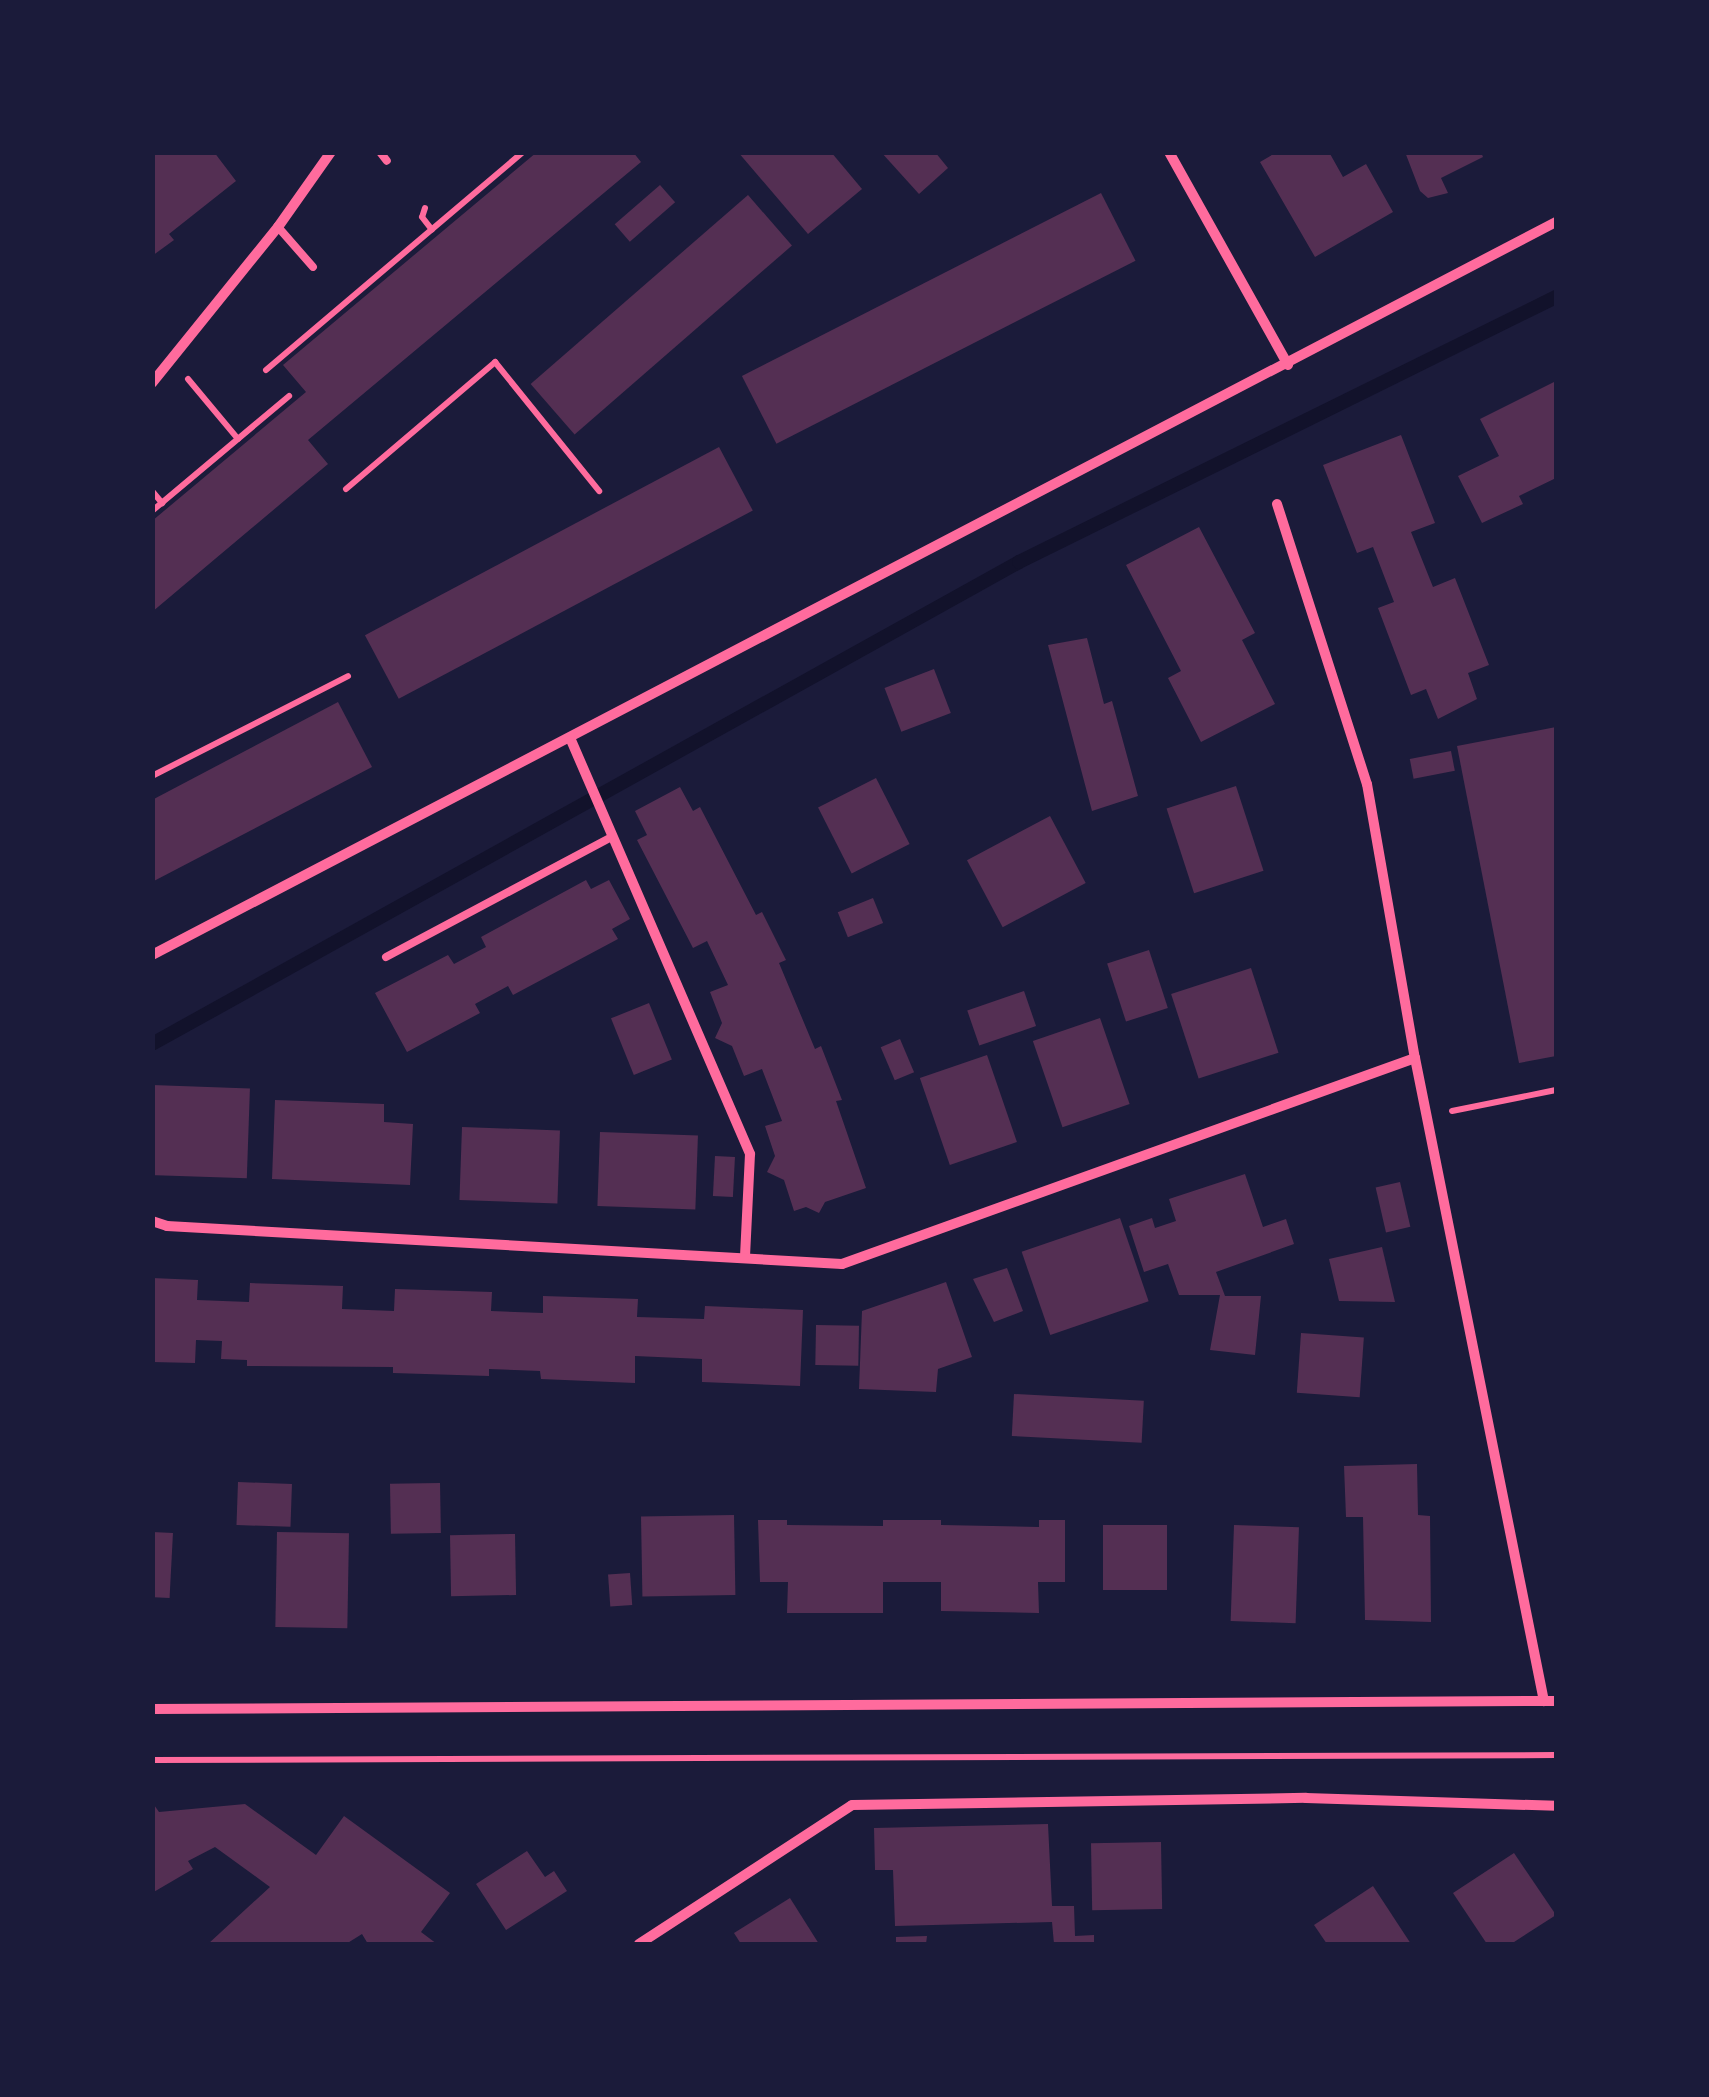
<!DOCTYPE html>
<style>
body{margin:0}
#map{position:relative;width:1709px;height:2097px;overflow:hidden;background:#1b1b3a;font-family:Raleway,sans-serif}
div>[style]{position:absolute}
.stream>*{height:14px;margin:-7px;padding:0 7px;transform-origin:7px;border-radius:7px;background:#12122b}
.building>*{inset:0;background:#542f53;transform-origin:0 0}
.path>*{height:6px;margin:-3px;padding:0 3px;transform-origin:3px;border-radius:3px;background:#ff6b9d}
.service>*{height:8px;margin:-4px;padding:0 4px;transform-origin:4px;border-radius:4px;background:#ff6b9d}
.minor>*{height:10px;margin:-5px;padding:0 5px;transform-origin:5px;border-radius:5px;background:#ff6b9d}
span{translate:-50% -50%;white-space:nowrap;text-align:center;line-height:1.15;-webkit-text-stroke:10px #1b1b3a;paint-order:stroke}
.frame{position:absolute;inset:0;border:155px solid #1b1b3a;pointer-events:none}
</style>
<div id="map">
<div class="stream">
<div style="left:152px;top:1044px;width:992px;rotate:-29.07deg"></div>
<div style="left:1019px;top:562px;width:599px;rotate:-26.27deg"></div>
</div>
<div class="building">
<div style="clip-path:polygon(152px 152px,214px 152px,236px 181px,169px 234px,174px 240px,152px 256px)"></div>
<div style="clip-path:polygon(537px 152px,633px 152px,641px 162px,308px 440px,328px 464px,152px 612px,152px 521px,306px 392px,283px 365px)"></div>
<div style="clip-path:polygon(738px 152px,831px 152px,862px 189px,808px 234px)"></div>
<div style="clip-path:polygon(881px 152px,935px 152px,948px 168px,919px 194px)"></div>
<div style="clip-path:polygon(1277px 152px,1329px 152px,1343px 177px,1366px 164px,1393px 212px,1315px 257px,1260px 162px)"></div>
<div style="clip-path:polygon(1405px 152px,1481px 152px,1483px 157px,1441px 178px,1448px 193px,1428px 198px,1420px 191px)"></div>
<div style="left:660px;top:185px;width:23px;height:60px;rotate:49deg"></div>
<div style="left:1101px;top:193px;width:76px;height:403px;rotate:63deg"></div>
<div style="left:748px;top:195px;width:67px;height:288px;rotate:49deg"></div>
<div style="clip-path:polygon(1556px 381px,1556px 478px,1519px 496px,1523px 504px,1482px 523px,1458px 476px,1499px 456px,1480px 419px)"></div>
<div style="clip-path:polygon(1401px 435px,1435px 523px,1411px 532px,1433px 587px,1455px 578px,1489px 665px,1468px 673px,1477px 699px,1438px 719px,1426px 689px,1411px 695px,1378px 608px,1394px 602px,1373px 547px,1357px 553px,1323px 465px)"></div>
<div style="left:719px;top:447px;width:72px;height:401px;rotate:62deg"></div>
<div style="clip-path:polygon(1199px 527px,1255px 633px,1242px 640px,1275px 704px,1201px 742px,1168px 678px,1181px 671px,1126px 565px)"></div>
<div style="clip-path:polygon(1087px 638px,1104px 704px,1112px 701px,1138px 796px,1092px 811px,1048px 645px)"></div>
<div style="left:934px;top:669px;width:47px;height:53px;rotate:69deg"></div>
<div style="clip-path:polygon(338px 702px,372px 767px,152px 882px,152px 800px)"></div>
<div style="clip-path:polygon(1556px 727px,1556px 1056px,1519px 1063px,1457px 746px)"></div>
<div style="left:1451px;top:751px;width:20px;height:42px;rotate:79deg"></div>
<div style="left:876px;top:778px;width:74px;height:65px;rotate:63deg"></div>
<div style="left:1236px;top:786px;width:89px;height:73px;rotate:72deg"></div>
<div style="clip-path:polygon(680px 787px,693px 811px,700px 807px,756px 915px,762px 912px,786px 960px,779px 963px,815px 1049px,821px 1046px,842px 1100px,836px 1101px,866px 1188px,825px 1202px,819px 1213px,806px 1207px,794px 1211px,784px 1180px,767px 1172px,775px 1156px,765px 1126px,782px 1121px,762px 1069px,744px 1076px,732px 1046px,715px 1038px,722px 1023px,710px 992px,728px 985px,707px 941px,693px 948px,637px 840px,647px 835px,635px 811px)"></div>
<div style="left:1050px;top:816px;width:76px;height:94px;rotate:62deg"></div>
<div style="clip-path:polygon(586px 880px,591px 889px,609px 880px,630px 919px,612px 929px,618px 939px,513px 995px,508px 986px,475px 1004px,480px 1013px,407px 1052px,375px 993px,448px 955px,454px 964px,486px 947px,481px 937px)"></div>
<div style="left:873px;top:898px;width:27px;height:38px;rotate:68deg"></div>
<div style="left:1149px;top:950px;width:61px;height:44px;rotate:72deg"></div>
<div style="left:1251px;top:968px;width:89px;height:84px;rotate:72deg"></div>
<div style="left:1024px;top:991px;width:37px;height:60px;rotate:71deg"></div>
<div style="left:649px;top:1003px;width:61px;height:41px;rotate:68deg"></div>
<div style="left:1100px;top:1018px;width:91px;height:71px;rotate:71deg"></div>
<div style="left:900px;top:1039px;width:36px;height:21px;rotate:67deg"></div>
<div style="left:987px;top:1055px;width:92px;height:71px;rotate:71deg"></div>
<div style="left:152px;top:1085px;width:98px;height:90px;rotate:2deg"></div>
<div style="clip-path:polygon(275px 1100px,384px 1104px,384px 1122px,413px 1124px,410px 1185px,272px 1179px)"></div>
<div style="left:462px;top:1127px;width:98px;height:73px;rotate:2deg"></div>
<div style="left:600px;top:1132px;width:98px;height:74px;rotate:2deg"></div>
<div style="left:715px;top:1156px;width:20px;height:40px;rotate:3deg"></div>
<div style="clip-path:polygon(1245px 1174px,1263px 1227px,1286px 1219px,1294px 1244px,1216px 1272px,1225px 1296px,1261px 1296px,1255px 1355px,1210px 1350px,1220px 1295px,1179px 1295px,1168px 1264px,1144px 1272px,1129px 1226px,1152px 1218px,1155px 1228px,1176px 1221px,1169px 1199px)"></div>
<div style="left:1400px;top:1182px;width:46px;height:25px;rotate:77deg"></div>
<div style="left:1120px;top:1218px;width:88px;height:104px;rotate:71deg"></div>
<div style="clip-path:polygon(1382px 1247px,1395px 1302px,1339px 1301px,1329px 1259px)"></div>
<div style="clip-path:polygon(1007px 1268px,1023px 1311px,994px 1322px,973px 1279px)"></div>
<div style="clip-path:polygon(152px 1278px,198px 1280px,197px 1300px,249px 1302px,250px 1283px,343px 1286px,342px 1309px,394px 1311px,395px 1289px,492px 1292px,491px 1311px,543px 1313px,543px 1296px,638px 1299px,637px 1317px,704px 1319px,705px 1306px,803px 1310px,800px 1386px,702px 1382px,702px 1359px,680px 1358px,635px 1356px,635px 1383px,541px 1379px,540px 1371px,489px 1369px,489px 1376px,393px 1373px,393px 1367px,247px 1366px,247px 1360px,221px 1359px,222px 1341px,196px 1340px,195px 1363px,152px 1362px)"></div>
<div style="clip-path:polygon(946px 1282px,972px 1357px,938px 1369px,936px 1392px,859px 1389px,862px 1311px)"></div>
<div style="left:816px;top:1325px;width:43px;height:40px;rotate:1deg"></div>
<div style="left:1301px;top:1333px;width:63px;height:60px;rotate:4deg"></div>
<div style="left:1014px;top:1394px;width:130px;height:42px;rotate:3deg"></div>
<div style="clip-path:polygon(1417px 1464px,1418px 1515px,1430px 1516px,1431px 1622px,1365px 1620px,1363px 1517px,1346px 1517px,1344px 1466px)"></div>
<div style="left:238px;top:1482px;width:54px;height:43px;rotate:2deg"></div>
<div style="left:440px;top:1483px;width:50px;height:50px;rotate:89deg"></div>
<div style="left:734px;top:1515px;width:80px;height:93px;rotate:89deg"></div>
<div style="clip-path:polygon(758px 1520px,787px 1520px,787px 1525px,883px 1526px,883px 1520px,941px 1520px,941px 1525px,1039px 1527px,1039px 1520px,1065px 1520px,1065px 1582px,1038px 1582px,1039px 1613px,941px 1611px,941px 1582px,883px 1582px,883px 1613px,787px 1613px,788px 1582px,760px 1582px)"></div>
<div style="left:1103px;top:1525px;width:64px;height:65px"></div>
<div style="left:1234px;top:1525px;width:65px;height:96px;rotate:2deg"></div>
<div style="left:152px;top:1532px;width:21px;height:65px;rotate:3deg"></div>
<div style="left:277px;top:1532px;width:72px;height:95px;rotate:1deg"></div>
<div style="left:515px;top:1534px;width:61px;height:65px;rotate:89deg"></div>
<div style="left:630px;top:1573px;width:32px;height:22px;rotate:86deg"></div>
<div style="clip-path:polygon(152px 1802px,159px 1812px,245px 1804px,316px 1855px,344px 1816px,450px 1893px,421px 1932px,437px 1944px,368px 1944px,362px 1934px,346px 1944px,208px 1944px,270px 1887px,215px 1847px,188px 1861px,193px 1869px,152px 1893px)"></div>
<div style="clip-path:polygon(1048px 1824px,1052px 1906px,1074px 1906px,1075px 1936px,1094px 1935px,1094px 1944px,1054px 1944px,1052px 1922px,895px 1926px,893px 1870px,875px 1870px,874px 1828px)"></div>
<div style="left:1161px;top:1842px;width:67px;height:70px;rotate:89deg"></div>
<div style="clip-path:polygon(527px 1851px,545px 1877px,554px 1871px,567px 1891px,506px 1930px,476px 1884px)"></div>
<div style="clip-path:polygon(1514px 1853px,1556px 1915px,1511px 1944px,1487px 1944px,1453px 1893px)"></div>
<div style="clip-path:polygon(1373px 1886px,1411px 1944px,1327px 1944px,1314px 1925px)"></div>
<div style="clip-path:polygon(790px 1898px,819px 1944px,741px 1944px,734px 1933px)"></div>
<div style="clip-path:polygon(927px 1936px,926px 1944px,896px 1944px,896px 1937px)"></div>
</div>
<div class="path">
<div style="left:425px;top:208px;width:9px;rotate:108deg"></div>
<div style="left:422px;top:217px;width:16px;rotate:52deg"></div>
<div style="left:266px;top:370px;width:337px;rotate:-40.3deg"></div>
<div style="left:188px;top:379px;width:78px;rotate:50.2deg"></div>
<div style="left:346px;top:489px;width:196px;rotate:-40.4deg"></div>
<div style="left:495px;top:362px;width:166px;rotate:51.1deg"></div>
<div style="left:152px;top:491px;width:16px;rotate:50deg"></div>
<div style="left:152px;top:511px;width:179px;rotate:-40deg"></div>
<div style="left:152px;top:776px;width:220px;rotate:-27deg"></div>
<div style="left:1452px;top:1111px;width:106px;rotate:-11.4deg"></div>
<div style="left:152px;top:1760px;width:1404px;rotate:-0.2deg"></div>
</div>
<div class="service">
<div style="left:380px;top:152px;width:11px;rotate:52deg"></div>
<div style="left:278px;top:227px;width:53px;rotate:48.8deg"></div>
<div style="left:386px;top:957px;width:256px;rotate:-28deg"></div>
</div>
<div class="minor">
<div style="left:1169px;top:152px;width:244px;rotate:60.8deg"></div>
<div style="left:152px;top:383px;width:201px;rotate:-51.1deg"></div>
<div style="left:278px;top:227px;width:92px;rotate:-54.8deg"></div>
<div style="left:1277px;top:504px;width:294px;rotate:72.2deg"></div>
<div style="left:1367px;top:784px;width:278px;rotate:80.1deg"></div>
<div style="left:1415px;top:1058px;width:656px;rotate:78.66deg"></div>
<div style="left:571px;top:740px;width:451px;rotate:66.6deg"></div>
<div style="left:750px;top:1154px;width:103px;rotate:92.8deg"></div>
<div style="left:152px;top:955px;width:1584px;rotate:-27.57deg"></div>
<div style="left:152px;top:1221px;width:16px;rotate:18deg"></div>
<div style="left:167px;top:1226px;width:676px;rotate:3.22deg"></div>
<div style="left:842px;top:1264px;width:609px;rotate:-19.77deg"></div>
<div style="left:152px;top:1709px;width:1404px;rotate:-0.33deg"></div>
<div style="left:639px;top:1944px;width:254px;rotate:-33.1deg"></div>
<div style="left:852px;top:1805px;width:454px;rotate:-0.9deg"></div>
<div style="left:1306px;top:1798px;width:250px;rotate:1.8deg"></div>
</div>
<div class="frame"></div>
</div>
